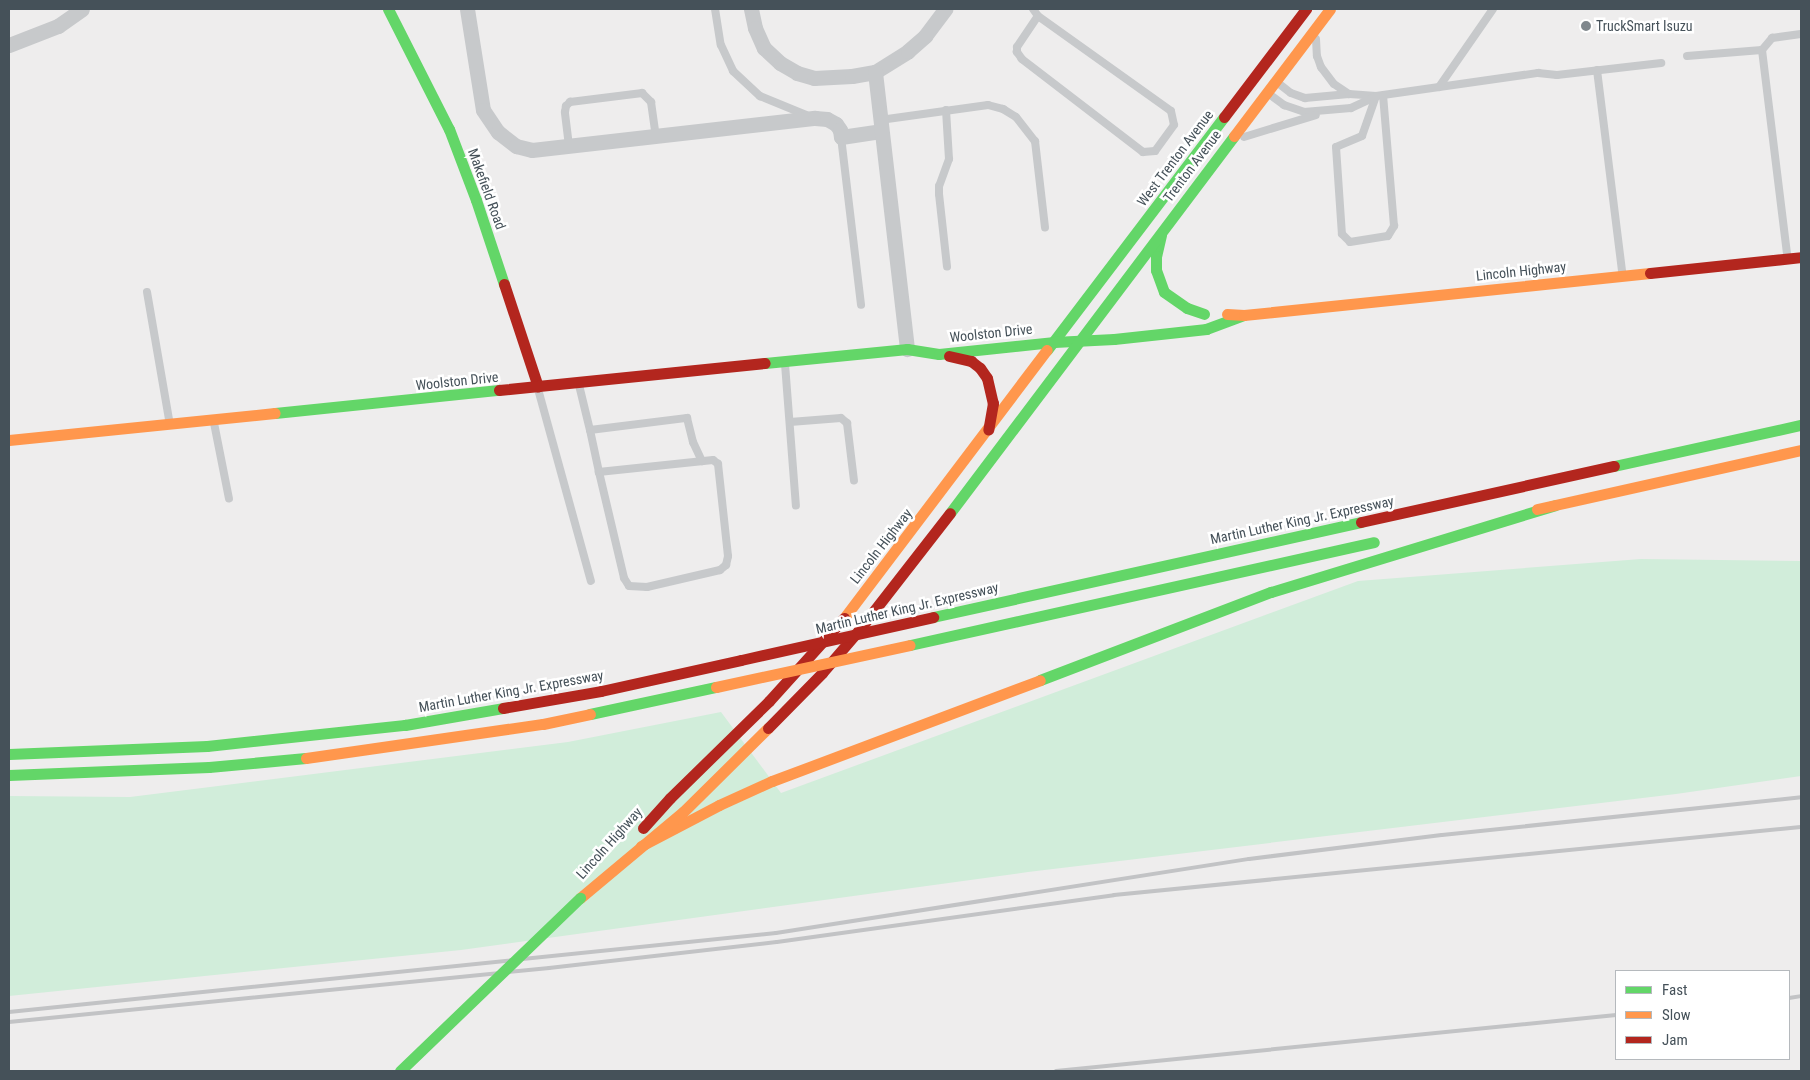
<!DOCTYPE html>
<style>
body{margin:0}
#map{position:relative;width:1810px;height:1080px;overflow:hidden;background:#eeeded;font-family:"Roboto Condensed",sans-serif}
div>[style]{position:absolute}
.green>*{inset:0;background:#d1edda}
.lane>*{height:8px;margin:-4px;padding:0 4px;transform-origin:4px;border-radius:4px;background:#c7c9cb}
.street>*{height:15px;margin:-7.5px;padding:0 7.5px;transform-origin:7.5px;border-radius:7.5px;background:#c7c9cb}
.fast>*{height:11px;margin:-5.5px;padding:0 5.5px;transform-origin:5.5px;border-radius:5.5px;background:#63d668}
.slow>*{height:11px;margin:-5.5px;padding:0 5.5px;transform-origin:5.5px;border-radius:5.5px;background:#ff974d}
.jam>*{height:11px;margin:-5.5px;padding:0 5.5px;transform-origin:5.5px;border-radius:5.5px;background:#b3261e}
.rail>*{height:4px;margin:-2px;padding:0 2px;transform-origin:2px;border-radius:2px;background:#c2c3c5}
.fast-bridge>*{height:11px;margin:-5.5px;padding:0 5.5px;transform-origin:5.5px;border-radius:5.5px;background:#63d668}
.slow-bridge>*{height:11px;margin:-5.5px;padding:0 5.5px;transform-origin:5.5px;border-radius:5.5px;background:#ff974d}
.jam-bridge>*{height:11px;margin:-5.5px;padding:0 5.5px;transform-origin:5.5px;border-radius:5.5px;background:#b3261e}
.dots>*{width:14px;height:14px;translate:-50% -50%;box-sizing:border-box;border:2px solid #fff;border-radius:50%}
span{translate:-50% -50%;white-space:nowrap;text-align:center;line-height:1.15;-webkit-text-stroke:5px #fff;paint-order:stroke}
.poi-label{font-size:14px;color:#455159}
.left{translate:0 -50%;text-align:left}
.street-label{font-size:14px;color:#455159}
.frame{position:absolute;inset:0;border:10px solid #455159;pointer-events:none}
.legend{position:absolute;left:1615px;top:970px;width:175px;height:90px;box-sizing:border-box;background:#fff;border:1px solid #b5b9bd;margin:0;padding:6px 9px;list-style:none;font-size:15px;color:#455159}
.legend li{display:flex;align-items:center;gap:10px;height:25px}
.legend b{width:25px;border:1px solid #b5b9bd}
</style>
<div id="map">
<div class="green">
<div style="clip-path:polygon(1641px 559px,1801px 561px,1801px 776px,1676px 794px,1028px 872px,461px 950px,9px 996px,9px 796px,130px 797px,568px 742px,721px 712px,781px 793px,1358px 581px)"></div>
</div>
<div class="lane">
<div style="left:715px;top:9px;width:36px;rotate:81deg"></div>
<div style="left:721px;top:45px;width:29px;rotate:65deg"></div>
<div style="left:733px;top:71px;width:37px;rotate:43deg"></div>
<div style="left:760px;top:96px;width:50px;rotate:22.4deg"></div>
<div style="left:1033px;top:9px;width:9px;rotate:54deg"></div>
<div style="left:1038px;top:16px;width:163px;rotate:35.5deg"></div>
<div style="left:1171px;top:111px;width:14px;rotate:78deg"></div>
<div style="left:1174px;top:125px;width:32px;rotate:126deg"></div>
<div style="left:1155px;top:151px;width:12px;rotate:175deg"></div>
<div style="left:1143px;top:152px;width:153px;rotate:-142.5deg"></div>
<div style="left:1022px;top:59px;width:9px;rotate:-126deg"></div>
<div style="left:1017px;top:52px;width:5px;rotate:-90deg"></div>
<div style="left:1017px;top:47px;width:37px;rotate:-56deg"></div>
<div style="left:1316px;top:39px;width:17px;rotate:87deg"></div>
<div style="left:1317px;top:56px;width:12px;rotate:70deg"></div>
<div style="left:1321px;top:67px;width:21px;rotate:53deg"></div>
<div style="left:1334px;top:84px;width:18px;rotate:34deg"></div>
<div style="left:1762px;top:50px;width:206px;rotate:83deg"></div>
<div style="left:1687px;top:56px;width:75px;rotate:-4.6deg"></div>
<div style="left:1762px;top:50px;width:16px;rotate:-50deg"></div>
<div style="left:1772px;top:38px;width:29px;rotate:-8deg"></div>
<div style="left:1597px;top:70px;width:204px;rotate:82.9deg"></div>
<div style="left:1278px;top:83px;width:16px;rotate:38deg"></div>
<div style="left:1291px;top:93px;width:15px;rotate:20deg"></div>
<div style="left:1305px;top:98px;width:44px;rotate:-5.2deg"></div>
<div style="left:1349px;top:94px;width:27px;rotate:4deg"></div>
<div style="left:1376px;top:96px;width:164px;rotate:-8.1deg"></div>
<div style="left:1538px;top:73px;width:19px;rotate:6deg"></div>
<div style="left:1557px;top:75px;width:105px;rotate:-6.6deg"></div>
<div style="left:1439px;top:87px;width:95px;rotate:-55.3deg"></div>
<div style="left:1269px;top:94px;width:19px;rotate:36deg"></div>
<div style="left:1284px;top:105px;width:21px;rotate:19deg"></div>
<div style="left:1304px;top:112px;width:47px;rotate:-4.9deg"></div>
<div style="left:1351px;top:108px;width:26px;rotate:-25deg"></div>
<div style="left:1376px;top:96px;width:42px;rotate:109.3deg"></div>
<div style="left:1362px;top:136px;width:28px;rotate:157deg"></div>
<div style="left:1336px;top:147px;width:87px;rotate:86.1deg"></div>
<div style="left:1342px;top:234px;width:11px;rotate:45deg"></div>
<div style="left:1350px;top:242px;width:38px;rotate:-9deg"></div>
<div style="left:1388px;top:236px;width:12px;rotate:-59deg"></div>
<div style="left:1394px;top:226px;width:131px;rotate:-94.8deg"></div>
<div style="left:946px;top:110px;width:49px;rotate:86.5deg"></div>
<div style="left:949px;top:159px;width:29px;rotate:110deg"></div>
<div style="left:939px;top:186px;width:8px;rotate:90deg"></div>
<div style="left:939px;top:194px;width:73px;rotate:83.7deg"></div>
<div style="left:880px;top:120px;width:109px;rotate:-7.9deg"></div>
<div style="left:988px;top:105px;width:16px;rotate:15deg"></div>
<div style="left:1003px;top:109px;width:15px;rotate:32deg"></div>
<div style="left:1016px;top:117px;width:31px;rotate:52deg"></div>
<div style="left:1035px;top:141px;width:87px;rotate:83.4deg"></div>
<div style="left:841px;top:137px;width:169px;rotate:83.2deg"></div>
<div style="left:1244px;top:137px;width:75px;rotate:-17deg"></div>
<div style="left:569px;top:146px;width:34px;rotate:-97deg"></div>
<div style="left:565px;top:112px;width:6px;rotate:-81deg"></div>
<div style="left:566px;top:106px;width:6px;rotate:-45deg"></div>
<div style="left:570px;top:102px;width:73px;rotate:-7.1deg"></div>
<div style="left:642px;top:93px;width:13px;rotate:45deg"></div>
<div style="left:651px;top:102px;width:34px;rotate:82deg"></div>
<div style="left:147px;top:292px;width:130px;rotate:80.2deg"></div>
<div style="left:785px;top:364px;width:142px;rotate:85.6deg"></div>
<div style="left:579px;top:385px;width:46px;rotate:76.3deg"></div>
<div style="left:590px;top:430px;width:43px;rotate:77.9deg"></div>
<div style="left:599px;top:472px;width:109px;rotate:76.7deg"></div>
<div style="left:624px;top:578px;width:9px;rotate:58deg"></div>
<div style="left:629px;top:586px;width:18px;rotate:3deg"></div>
<div style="left:647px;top:587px;width:75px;rotate:-13.1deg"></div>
<div style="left:720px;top:570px;width:8px;rotate:-40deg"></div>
<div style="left:726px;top:565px;width:9px;rotate:-77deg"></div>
<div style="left:728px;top:556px;width:93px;rotate:-96.2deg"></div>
<div style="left:718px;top:464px;width:6px;rotate:-141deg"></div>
<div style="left:713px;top:460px;width:115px;rotate:174deg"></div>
<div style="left:538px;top:389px;width:199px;rotate:74.6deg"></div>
<div style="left:790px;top:422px;width:51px;rotate:-4.5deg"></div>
<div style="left:841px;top:418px;width:8px;rotate:40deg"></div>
<div style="left:847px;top:423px;width:58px;rotate:83.1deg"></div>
<div style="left:214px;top:423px;width:77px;rotate:78.8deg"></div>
<div style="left:590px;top:430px;width:98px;rotate:-7.1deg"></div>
<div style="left:687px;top:418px;width:25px;rotate:76deg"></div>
<div style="left:693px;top:442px;width:21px;rotate:65deg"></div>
</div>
<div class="street">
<div style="left:467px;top:9px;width:102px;rotate:81deg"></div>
<div style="left:483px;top:110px;width:27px;rotate:56deg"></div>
<div style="left:498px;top:132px;width:23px;rotate:38deg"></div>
<div style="left:516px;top:146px;width:16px;rotate:14deg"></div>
<div style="left:532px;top:150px;width:285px;rotate:-6.5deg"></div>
<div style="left:815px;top:118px;width:12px;rotate:5deg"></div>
<div style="left:827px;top:119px;width:10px;rotate:29deg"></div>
<div style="left:836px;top:124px;width:7px;rotate:56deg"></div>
<div style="left:840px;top:130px;width:7px;rotate:82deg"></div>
<div style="left:841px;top:137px;width:40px;rotate:-8.5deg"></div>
<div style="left:751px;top:9px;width:19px;rotate:78deg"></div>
<div style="left:755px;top:28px;width:22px;rotate:66deg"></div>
<div style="left:764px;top:48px;width:22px;rotate:43deg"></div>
<div style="left:780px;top:63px;width:20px;rotate:30deg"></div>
<div style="left:797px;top:73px;width:18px;rotate:16deg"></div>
<div style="left:814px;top:78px;width:38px;rotate:-3deg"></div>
<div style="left:852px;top:76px;width:23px;rotate:-10deg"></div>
<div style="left:875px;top:72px;width:39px;rotate:-32deg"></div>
<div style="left:908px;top:51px;width:23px;rotate:-41deg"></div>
<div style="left:925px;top:36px;width:34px;rotate:-53deg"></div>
<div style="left:9px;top:45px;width:53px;rotate:-21.2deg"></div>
<div style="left:58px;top:26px;width:29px;rotate:-35deg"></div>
<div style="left:875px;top:72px;width:279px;rotate:83.4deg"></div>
</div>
<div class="fast">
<div style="left:388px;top:9px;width:135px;rotate:63.1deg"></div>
<div style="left:449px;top:129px;width:76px;rotate:69.2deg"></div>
<div style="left:476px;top:200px;width:89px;rotate:71.6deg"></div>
<div style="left:1161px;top:235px;width:22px;rotate:103deg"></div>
<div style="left:1156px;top:256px;width:14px;rotate:90deg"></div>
<div style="left:1156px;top:270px;width:23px;rotate:70deg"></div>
<div style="left:1164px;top:292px;width:28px;rotate:35deg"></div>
<div style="left:1187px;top:308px;width:18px;rotate:19deg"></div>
<div style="left:1047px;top:350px;width:293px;rotate:-52.8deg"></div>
<div style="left:765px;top:363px;width:143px;rotate:-5.6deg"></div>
<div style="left:907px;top:349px;width:32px;rotate:9deg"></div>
<div style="left:939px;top:354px;width:116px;rotate:-6deg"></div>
<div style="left:1054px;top:342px;width:60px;rotate:-2.9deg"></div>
<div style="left:1114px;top:339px;width:93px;rotate:-6.2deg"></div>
<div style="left:1206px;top:329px;width:40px;rotate:-20.2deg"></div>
<div style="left:275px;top:413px;width:225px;rotate:-5.9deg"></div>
<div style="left:1614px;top:466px;width:191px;rotate:-12.4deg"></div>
<div style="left:950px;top:513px;width:472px;rotate:-53deg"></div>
<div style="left:933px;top:617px;width:438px;rotate:-12.5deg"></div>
<div style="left:910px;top:645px;width:475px;rotate:-12.5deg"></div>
<div style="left:1040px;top:680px;width:247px;rotate:-20.9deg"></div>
<div style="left:1271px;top:592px;width:297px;rotate:-17deg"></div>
<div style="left:590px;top:714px;width:129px;rotate:-12.1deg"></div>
<div style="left:9px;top:754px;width:198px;rotate:-2.3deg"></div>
<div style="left:207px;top:746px;width:199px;rotate:-6.1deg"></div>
<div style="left:405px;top:725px;width:99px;rotate:-9.8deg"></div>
<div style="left:9px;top:775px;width:200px;rotate:-2.3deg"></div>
<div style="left:209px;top:767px;width:97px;rotate:-5.3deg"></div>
</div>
<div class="slow">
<div style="left:1234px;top:136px;width:159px;rotate:-52.9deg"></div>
<div style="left:1227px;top:314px;width:17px;rotate:3deg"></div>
<div style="left:1244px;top:315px;width:408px;rotate:-5.9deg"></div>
<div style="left:9px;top:440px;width:267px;rotate:-5.8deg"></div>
<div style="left:1537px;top:509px;width:271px;rotate:-12.6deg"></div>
<div style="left:844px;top:618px;width:336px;rotate:-52.9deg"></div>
<div style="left:306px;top:758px;width:239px;rotate:-8.2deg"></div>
<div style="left:543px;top:724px;width:48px;rotate:-12deg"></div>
<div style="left:641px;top:846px;width:88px;rotate:-27.7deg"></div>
<div style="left:719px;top:805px;width:58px;rotate:-24.4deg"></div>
<div style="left:772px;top:781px;width:286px;rotate:-20.6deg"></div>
<div style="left:580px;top:898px;width:134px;rotate:-39.9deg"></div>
<div style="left:683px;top:812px;width:120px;rotate:-44.7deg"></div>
</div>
<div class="jam">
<div style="left:1224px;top:117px;width:136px;rotate:-52.8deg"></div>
<div style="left:1650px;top:273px;width:152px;rotate:-6deg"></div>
<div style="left:504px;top:284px;width:108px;rotate:71.7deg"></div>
<div style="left:949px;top:356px;width:23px;rotate:13deg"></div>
<div style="left:971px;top:361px;width:11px;rotate:38deg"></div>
<div style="left:980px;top:368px;width:12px;rotate:55deg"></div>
<div style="left:987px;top:378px;width:26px;rotate:77deg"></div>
<div style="left:993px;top:403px;width:27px;rotate:100deg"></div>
<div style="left:499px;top:390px;width:267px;rotate:-5.8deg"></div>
<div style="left:1361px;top:522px;width:259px;rotate:-12.5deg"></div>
<div style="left:503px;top:708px;width:99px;rotate:-9.8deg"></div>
<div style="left:601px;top:691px;width:143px;rotate:-12.5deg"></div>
<div style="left:768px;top:728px;width:77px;rotate:-45.5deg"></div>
<div style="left:822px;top:673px;width:57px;rotate:-49.3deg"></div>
<div style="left:859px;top:630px;width:148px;rotate:-52.1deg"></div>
<div style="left:643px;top:828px;width:40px;rotate:-48deg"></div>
<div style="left:670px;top:798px;width:139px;rotate:-44.4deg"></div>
<div style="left:769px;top:701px;width:112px;rotate:-47.9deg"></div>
</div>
<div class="rail">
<div style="left:1789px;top:998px;width:12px;rotate:-9deg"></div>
<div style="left:9px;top:1012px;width:771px;rotate:-5.88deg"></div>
<div style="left:776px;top:933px;width:479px;rotate:-8.9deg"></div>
<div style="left:1249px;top:859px;width:194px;rotate:-7.1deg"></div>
<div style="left:1442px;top:835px;width:361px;rotate:-6deg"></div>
<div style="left:9px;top:1022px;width:543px;rotate:-5.71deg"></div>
<div style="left:549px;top:968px;width:229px;rotate:-6.5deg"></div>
<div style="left:777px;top:942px;width:340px;rotate:-7.9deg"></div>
<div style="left:1114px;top:895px;width:690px;rotate:-5.65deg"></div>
<div style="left:1056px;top:1071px;width:563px;rotate:-5.71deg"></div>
</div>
<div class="fast-bridge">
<div style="left:400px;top:1071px;width:250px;rotate:-43.9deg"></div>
</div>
<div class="slow-bridge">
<div style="left:716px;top:687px;width:198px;rotate:-12.2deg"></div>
</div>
<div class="jam-bridge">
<div style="left:741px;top:660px;width:197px;rotate:-12.6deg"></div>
</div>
<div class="dots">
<div style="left:1586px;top:26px;background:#80888d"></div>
</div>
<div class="poi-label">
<span class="left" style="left:1596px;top:26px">TruckSmart Isuzu</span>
</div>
<div class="street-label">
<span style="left:1175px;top:158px;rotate:-53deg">West Trenton Avenue</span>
<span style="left:1192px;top:166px;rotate:-53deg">Trenton Avenue</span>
<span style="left:487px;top:189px;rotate:70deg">Makefield Road</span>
<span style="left:1521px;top:271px;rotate:-6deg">Lincoln Highway</span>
<span style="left:991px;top:333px;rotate:-6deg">Woolston Drive</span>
<span style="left:457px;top:381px;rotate:-6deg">Woolston Drive</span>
<span style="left:1302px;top:520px;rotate:-12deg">Martin Luther King Jr. Expressway</span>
<span style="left:881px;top:546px;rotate:-52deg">Lincoln Highway</span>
<span style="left:907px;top:608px;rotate:-13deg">Martin Luther King Jr. Expressway</span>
<span style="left:511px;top:691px;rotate:-10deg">Martin Luther King Jr. Expressway</span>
<span style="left:609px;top:843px;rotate:-48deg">Lincoln Highway</span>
</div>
<div class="frame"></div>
<ul class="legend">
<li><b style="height:6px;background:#63d668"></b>Fast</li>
<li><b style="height:6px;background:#ff974d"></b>Slow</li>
<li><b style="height:6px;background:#b3261e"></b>Jam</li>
</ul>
</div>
